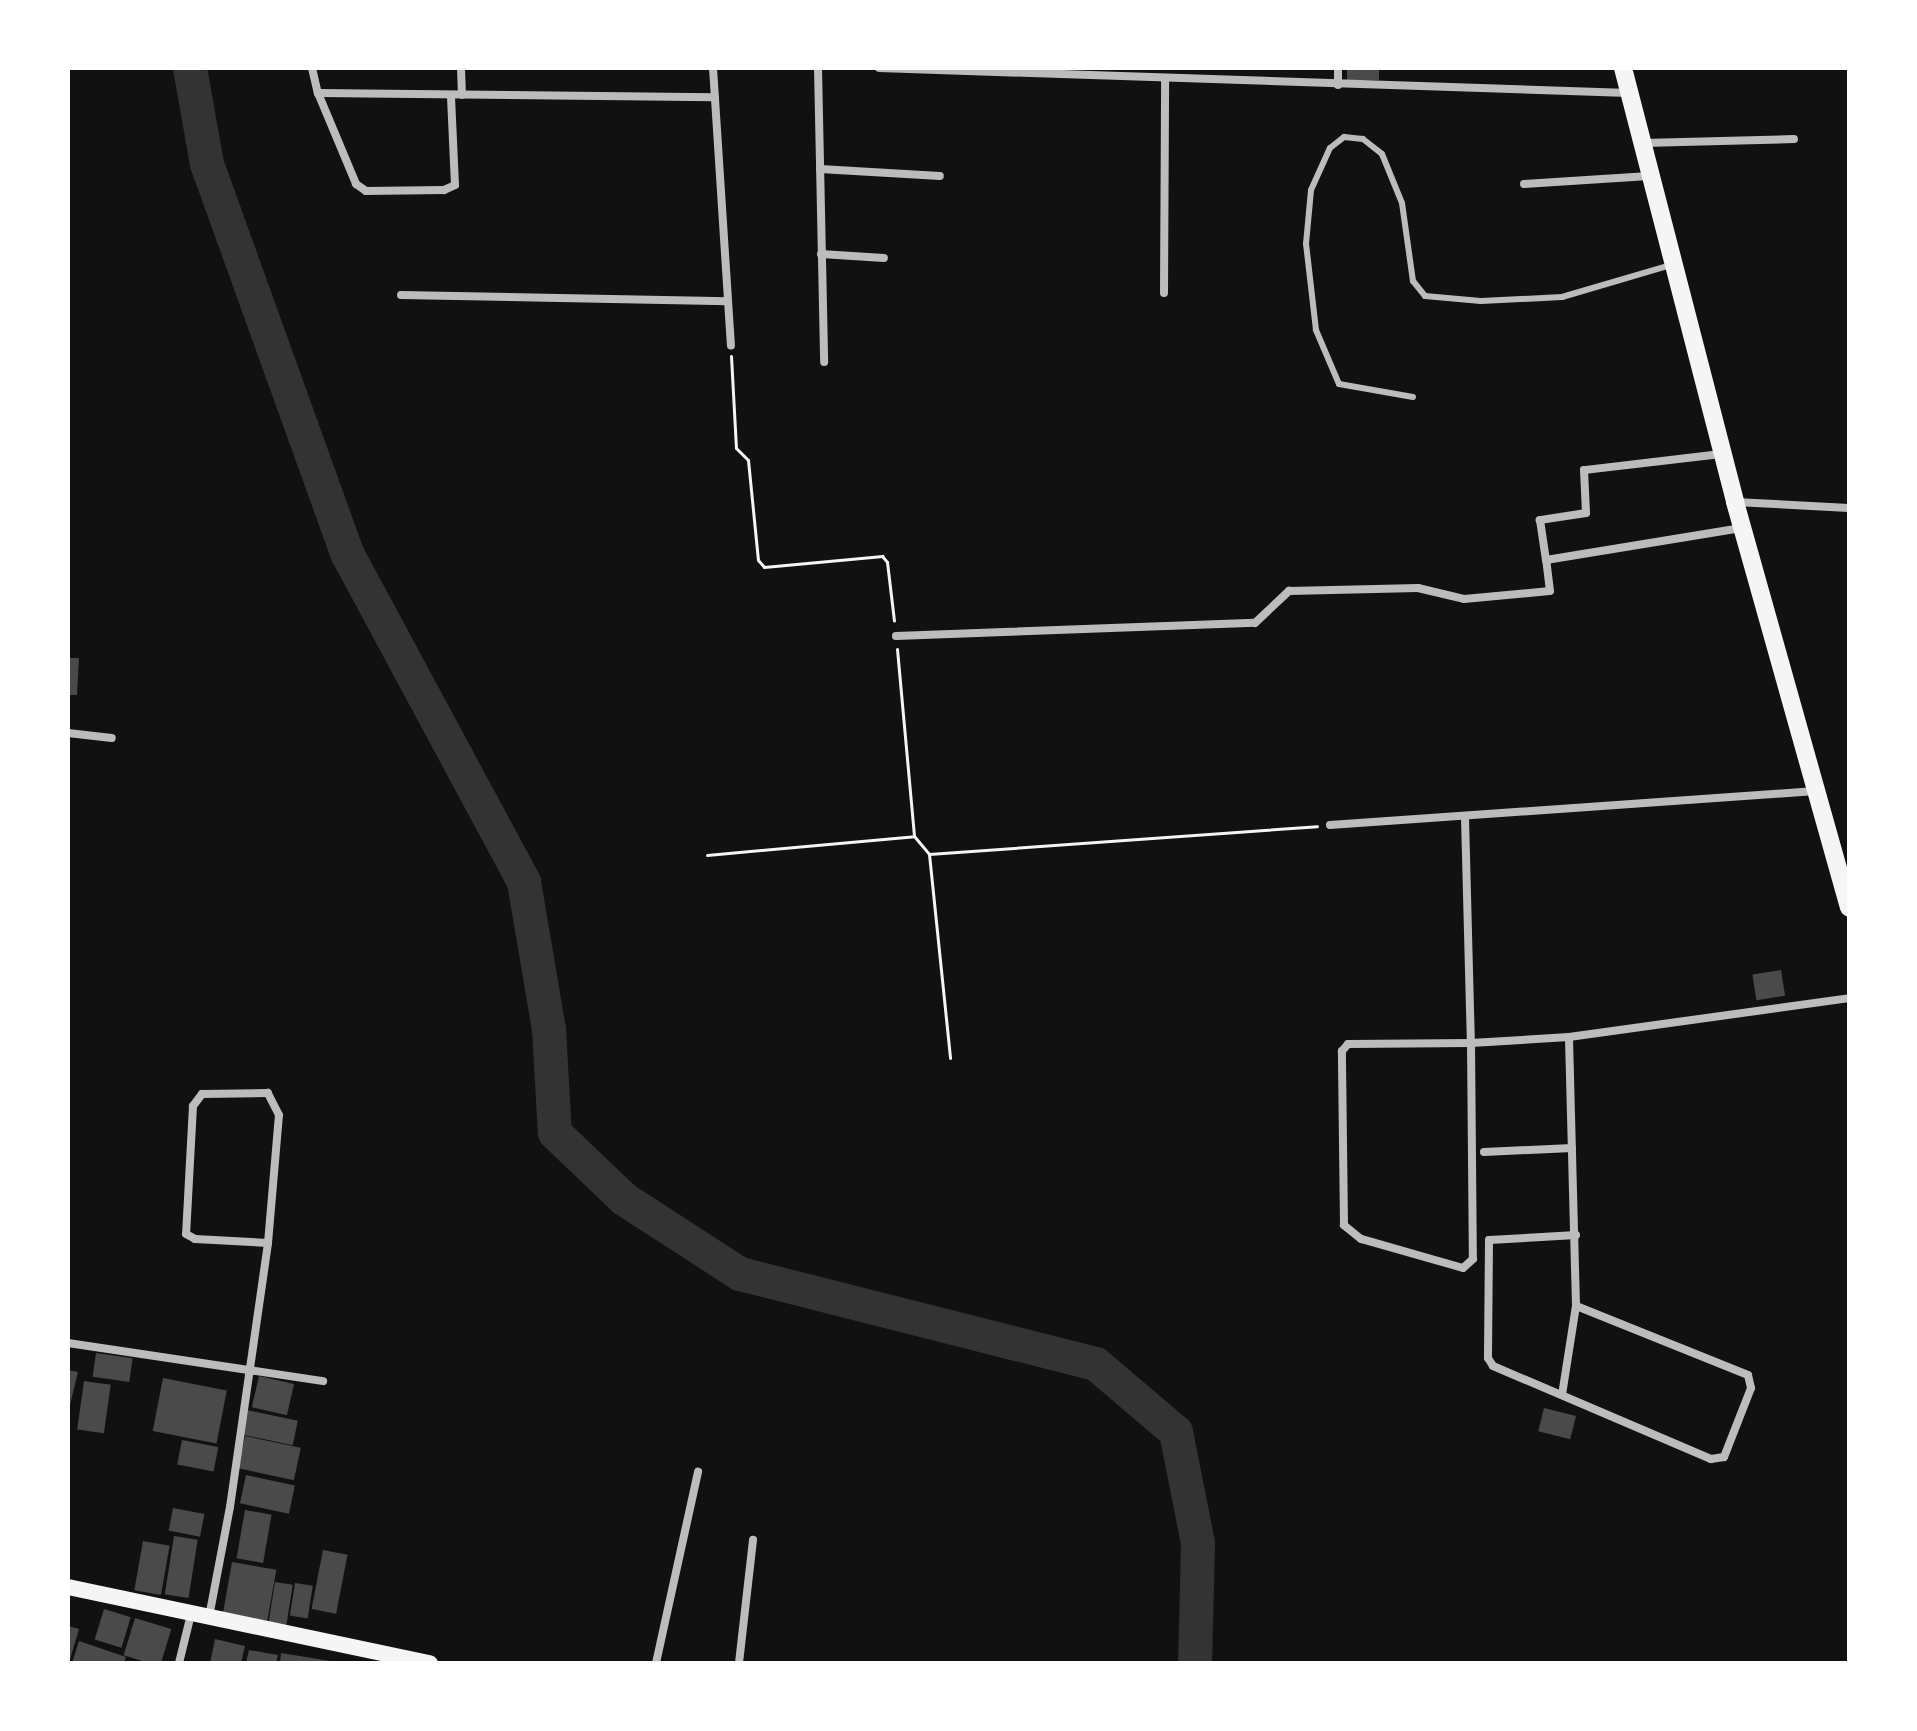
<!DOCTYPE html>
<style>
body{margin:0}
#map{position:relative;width:1917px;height:1731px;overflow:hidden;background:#111;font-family:Quicksand,sans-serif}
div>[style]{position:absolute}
.river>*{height:34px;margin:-17px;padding:0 17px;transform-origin:17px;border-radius:17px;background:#333}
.building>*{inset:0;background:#4a4a4a;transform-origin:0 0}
.path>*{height:3px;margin:-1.5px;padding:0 1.5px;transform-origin:1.5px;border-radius:1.5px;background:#f5f5f5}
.service>*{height:6px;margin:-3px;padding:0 3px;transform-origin:3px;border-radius:3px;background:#bcbcbc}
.minor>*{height:8px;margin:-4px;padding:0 4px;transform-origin:4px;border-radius:4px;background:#bcbcbc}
.secondary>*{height:16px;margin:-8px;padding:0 8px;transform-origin:8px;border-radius:8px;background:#f5f5f5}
.primary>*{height:18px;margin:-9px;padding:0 9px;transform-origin:9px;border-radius:9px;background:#f5f5f5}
span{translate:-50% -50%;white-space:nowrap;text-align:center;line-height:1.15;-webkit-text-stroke:7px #fff;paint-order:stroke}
.frame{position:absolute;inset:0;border:70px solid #fff;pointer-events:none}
</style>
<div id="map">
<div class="river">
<div style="left:190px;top:68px;width:97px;rotate:80deg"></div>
<div style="left:207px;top:164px;width:416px;rotate:70.2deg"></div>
<div style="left:348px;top:555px;width:371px;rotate:61.7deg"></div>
<div style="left:524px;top:882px;width:150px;rotate:80.4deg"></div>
<div style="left:549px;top:1030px;width:103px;rotate:86.7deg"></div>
<div style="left:555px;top:1133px;width:95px;rotate:43.7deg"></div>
<div style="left:624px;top:1199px;width:138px;rotate:32.9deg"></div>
<div style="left:740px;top:1274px;width:367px;rotate:14.2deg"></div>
<div style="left:1096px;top:1364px;width:105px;rotate:40.4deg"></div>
<div style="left:1176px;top:1432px;width:113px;rotate:78.8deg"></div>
<div style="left:1198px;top:1543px;width:120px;rotate:91.4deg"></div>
</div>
<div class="building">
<div style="left:1347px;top:68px;width:32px;height:12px"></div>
<div style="clip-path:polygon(68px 658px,79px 658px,77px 695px,68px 695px)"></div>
<div style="left:1781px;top:970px;width:26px;height:29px;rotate:81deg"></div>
<div style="left:96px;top:1353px;width:37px;height:24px;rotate:8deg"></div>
<div style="clip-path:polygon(68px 1370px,78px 1372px,69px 1409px,68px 1409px)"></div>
<div style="left:259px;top:1376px;width:36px;height:32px;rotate:13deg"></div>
<div style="left:163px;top:1378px;width:65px;height:54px;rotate:11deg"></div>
<div style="left:84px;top:1381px;width:27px;height:49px;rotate:8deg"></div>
<div style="left:1544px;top:1408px;width:33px;height:24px;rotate:14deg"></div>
<div style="left:247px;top:1410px;width:52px;height:25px;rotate:12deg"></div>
<div style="left:245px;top:1436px;width:57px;height:33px;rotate:12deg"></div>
<div style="left:182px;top:1440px;width:37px;height:25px;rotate:11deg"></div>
<div style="left:246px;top:1475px;width:50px;height:29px;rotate:12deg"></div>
<div style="left:173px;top:1508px;width:32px;height:23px;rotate:11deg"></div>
<div style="left:245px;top:1510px;width:27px;height:49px;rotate:10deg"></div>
<div style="left:174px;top:1536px;width:24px;height:59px;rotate:9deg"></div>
<div style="left:143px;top:1541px;width:27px;height:50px;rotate:10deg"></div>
<div style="left:323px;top:1550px;width:25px;height:60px;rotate:11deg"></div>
<div style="left:232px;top:1562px;width:45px;height:52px;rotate:10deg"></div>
<div style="left:275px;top:1582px;width:18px;height:42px;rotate:9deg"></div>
<div style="left:295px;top:1583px;width:18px;height:33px;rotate:9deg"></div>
<div style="left:104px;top:1609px;width:28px;height:32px;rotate:17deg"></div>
<div style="left:135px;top:1618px;width:38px;height:39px;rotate:17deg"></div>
<div style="clip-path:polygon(68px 1626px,79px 1629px,69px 1663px,68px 1663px)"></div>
<div style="clip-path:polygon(215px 1639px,245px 1646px,241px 1663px,210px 1663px)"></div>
<div style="clip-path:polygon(79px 1641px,126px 1657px,124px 1663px,72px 1663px)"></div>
<div style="clip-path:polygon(249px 1650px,278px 1655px,276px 1663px,246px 1663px)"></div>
<div style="clip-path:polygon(281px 1653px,330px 1661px,330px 1663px,280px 1663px)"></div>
</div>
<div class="path">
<div style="left:731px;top:356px;width:92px;rotate:86.9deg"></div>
<div style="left:736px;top:448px;width:17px;rotate:45deg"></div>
<div style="left:748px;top:460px;width:100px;rotate:84.3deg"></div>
<div style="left:758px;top:560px;width:9px;rotate:49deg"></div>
<div style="left:764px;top:567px;width:119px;rotate:-5.3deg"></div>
<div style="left:882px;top:556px;width:8px;rotate:50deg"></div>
<div style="left:887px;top:562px;width:59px;rotate:83.2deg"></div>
<div style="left:897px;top:649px;width:188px;rotate:84.8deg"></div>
<div style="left:914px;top:836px;width:23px;rotate:50deg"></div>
<div style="left:929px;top:854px;width:389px;rotate:-4.1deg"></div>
<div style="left:929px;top:854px;width:205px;rotate:84.1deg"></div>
<div style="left:707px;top:855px;width:208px;rotate:-5.2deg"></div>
</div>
<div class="service">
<div style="left:1413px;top:397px;width:75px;rotate:-170deg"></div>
<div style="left:1339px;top:384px;width:59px;rotate:-113.1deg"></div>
<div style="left:1316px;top:330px;width:87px;rotate:-96.6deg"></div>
<div style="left:1306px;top:244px;width:54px;rotate:-84.7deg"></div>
<div style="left:1311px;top:190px;width:46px;rotate:-65.7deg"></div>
<div style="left:1330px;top:148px;width:18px;rotate:-38deg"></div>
<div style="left:1344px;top:137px;width:19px;rotate:6deg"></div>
<div style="left:1363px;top:139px;width:24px;rotate:38deg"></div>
<div style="left:1382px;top:154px;width:53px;rotate:67.8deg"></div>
<div style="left:1402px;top:203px;width:79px;rotate:82deg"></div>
<div style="left:1413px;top:281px;width:19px;rotate:51deg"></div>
<div style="left:1425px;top:296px;width:56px;rotate:5.1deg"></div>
<div style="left:1481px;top:301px;width:81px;rotate:-2.8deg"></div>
<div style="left:1562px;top:297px;width:114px;rotate:-16.4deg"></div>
</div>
<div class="minor">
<div style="left:312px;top:68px;width:26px;rotate:77deg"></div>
<div style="left:318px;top:93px;width:397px;rotate:0.6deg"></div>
<div style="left:461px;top:68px;width:27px;rotate:88deg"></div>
<div style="left:713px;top:68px;width:278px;rotate:86.3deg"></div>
<div style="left:818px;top:68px;width:294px;rotate:88.8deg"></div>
<div style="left:879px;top:68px;width:750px;rotate:1.91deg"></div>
<div style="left:1338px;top:85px;width:17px;rotate:-90deg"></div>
<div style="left:318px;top:93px;width:99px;rotate:67.3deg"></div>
<div style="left:356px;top:184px;width:12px;rotate:35deg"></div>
<div style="left:366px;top:191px;width:78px;rotate:-0.7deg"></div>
<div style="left:444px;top:190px;width:12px;rotate:-24deg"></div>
<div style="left:455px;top:185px;width:89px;rotate:-92.6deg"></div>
<div style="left:1643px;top:143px;width:151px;rotate:-1.5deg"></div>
<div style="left:820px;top:169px;width:120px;rotate:3.3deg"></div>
<div style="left:1524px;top:184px;width:125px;rotate:-3.7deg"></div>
<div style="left:821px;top:254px;width:63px;rotate:3.6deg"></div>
<div style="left:1164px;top:293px;width:215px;rotate:-89.7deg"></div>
<div style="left:401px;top:295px;width:327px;rotate:1.1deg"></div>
<div style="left:1721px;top:454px;width:138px;rotate:173.3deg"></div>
<div style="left:1584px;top:470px;width:43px;rotate:87.3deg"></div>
<div style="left:1586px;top:513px;width:47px;rotate:171.3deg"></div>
<div style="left:1540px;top:520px;width:40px;rotate:81.5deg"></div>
<div style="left:1546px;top:560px;width:198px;rotate:-9.3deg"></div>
<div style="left:1735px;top:502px;width:114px;rotate:3deg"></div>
<div style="left:896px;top:636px;width:359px;rotate:-2.1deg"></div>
<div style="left:1255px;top:623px;width:47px;rotate:-43.3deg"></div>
<div style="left:1289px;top:591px;width:129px;rotate:-1.3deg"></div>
<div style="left:1418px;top:588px;width:47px;rotate:13.4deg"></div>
<div style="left:1464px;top:599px;width:86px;rotate:-5.3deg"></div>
<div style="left:1550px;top:591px;width:31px;rotate:-97deg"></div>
<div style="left:68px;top:733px;width:44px;rotate:6.5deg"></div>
<div style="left:1465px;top:818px;width:225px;rotate:88.5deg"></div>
<div style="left:1471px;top:1043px;width:216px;rotate:89.5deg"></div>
<div style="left:1473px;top:1259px;width:13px;rotate:138deg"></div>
<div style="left:1463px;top:1268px;width:106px;rotate:-164.1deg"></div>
<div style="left:1361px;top:1239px;width:22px;rotate:-141deg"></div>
<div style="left:1344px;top:1225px;width:174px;rotate:-90.7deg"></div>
<div style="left:1342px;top:1051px;width:9px;rotate:-49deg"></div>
<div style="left:1348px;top:1044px;width:123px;rotate:-0.5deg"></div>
<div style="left:1471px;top:1043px;width:98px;rotate:-3.5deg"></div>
<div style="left:1569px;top:1037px;width:283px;rotate:-7.9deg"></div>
<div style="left:1330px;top:825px;width:487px;rotate:-4deg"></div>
<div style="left:1484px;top:1152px;width:88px;rotate:-2.6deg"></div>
<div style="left:1576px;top:1235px;width:87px;rotate:176.7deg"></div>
<div style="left:1489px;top:1240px;width:118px;rotate:90.5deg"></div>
<div style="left:1488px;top:1358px;width:9px;rotate:58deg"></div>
<div style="left:1493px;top:1366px;width:237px;rotate:23.1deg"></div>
<div style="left:1711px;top:1459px;width:13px;rotate:-9deg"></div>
<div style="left:1724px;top:1457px;width:74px;rotate:-68.6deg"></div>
<div style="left:1751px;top:1388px;width:13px;rotate:-103deg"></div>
<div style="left:1748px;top:1375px;width:185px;rotate:-158.1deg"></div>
<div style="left:68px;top:1343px;width:258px;rotate:8.5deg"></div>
<div style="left:1562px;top:1395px;width:90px;rotate:-81.1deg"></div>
<div style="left:1576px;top:1306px;width:269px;rotate:-91.5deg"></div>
<div style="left:209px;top:1617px;width:112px;rotate:-79.2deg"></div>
<div style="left:230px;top:1507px;width:267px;rotate:-81.8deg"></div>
<div style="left:268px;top:1243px;width:128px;rotate:-85.1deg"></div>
<div style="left:279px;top:1115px;width:25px;rotate:-117deg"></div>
<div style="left:268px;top:1093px;width:66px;rotate:179.1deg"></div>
<div style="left:202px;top:1094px;width:15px;rotate:127deg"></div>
<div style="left:193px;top:1106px;width:128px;rotate:93.1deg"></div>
<div style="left:186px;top:1234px;width:10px;rotate:29deg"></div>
<div style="left:195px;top:1239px;width:73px;rotate:3.1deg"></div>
<div style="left:179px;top:1663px;width:50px;rotate:-76.2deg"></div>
<div style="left:656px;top:1663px;width:196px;rotate:-77.6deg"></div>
<div style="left:739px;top:1663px;width:124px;rotate:-83.5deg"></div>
</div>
<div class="secondary">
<div style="left:68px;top:1587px;width:370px;rotate:11.9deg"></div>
</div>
<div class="primary">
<div style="left:1623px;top:68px;width:448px;rotate:75.5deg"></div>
<div style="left:1735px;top:502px;width:421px;rotate:74.3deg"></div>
</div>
<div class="frame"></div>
</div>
